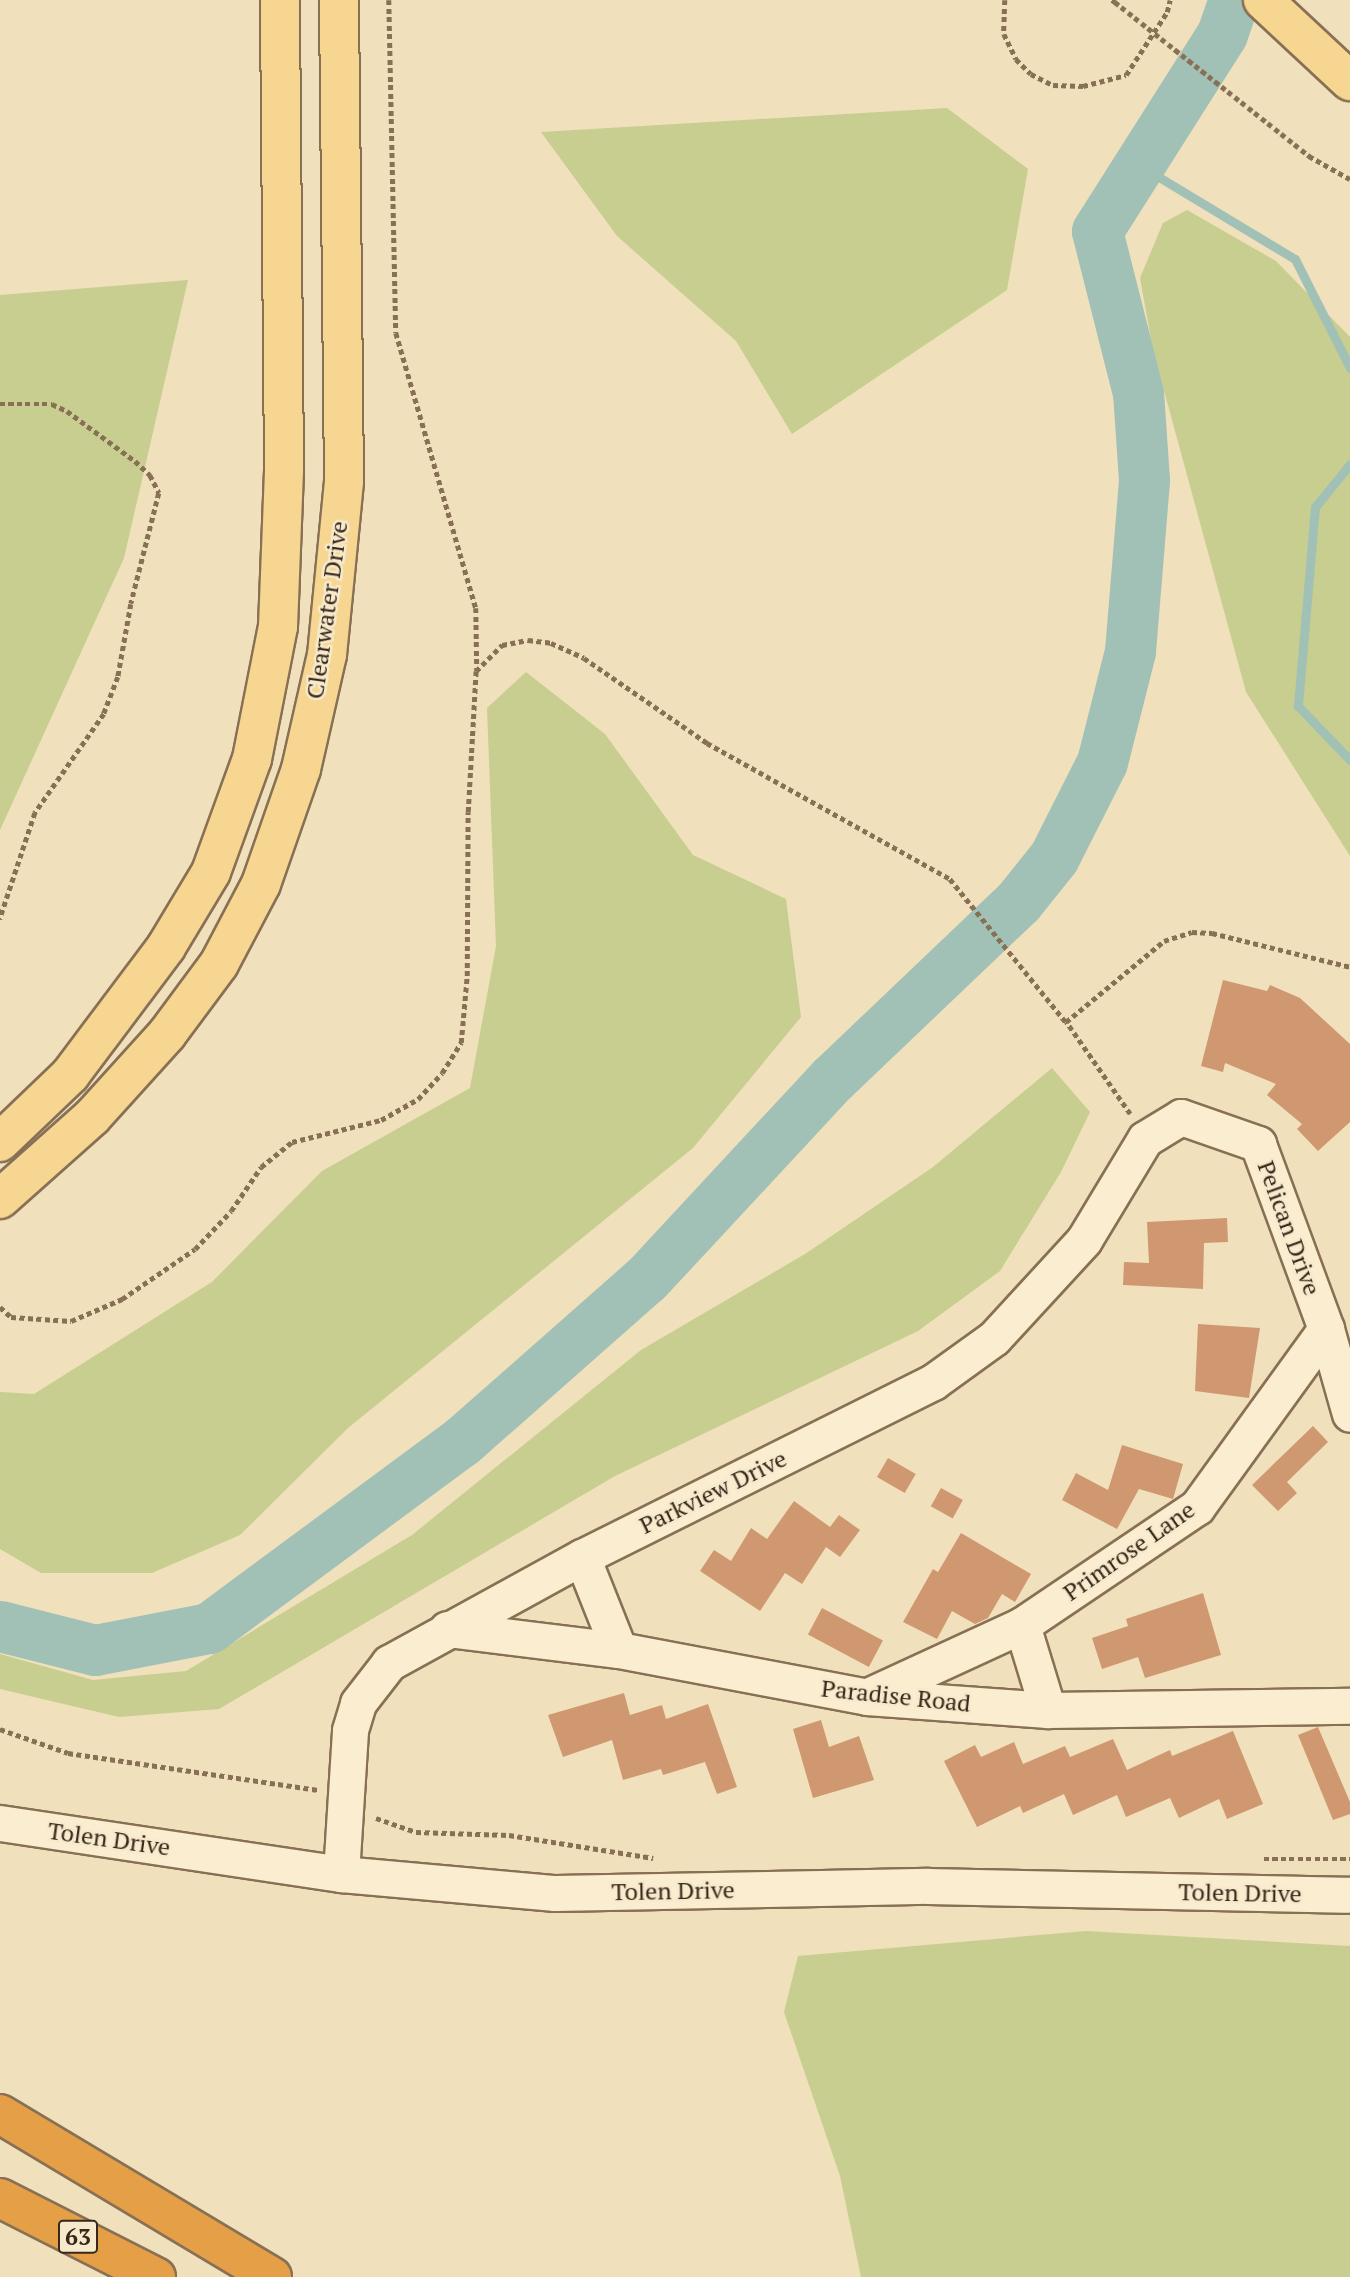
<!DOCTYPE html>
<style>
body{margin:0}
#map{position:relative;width:1350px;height:2277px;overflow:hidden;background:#f0e0bc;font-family:"PT Serif",serif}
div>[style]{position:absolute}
.green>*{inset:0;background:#c7ce90}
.stream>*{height:9px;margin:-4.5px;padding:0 4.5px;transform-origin:4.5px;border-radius:4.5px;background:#a1c1b7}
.river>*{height:51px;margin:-25.5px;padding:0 25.5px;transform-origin:25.5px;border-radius:25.5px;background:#a1c1b7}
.building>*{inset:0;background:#d09870;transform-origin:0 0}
.path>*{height:4.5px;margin-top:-2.25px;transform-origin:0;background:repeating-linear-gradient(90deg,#887055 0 5px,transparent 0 8.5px)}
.roads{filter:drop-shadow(2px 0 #887055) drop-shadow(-2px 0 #887055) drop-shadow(0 2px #887055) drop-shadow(0 -2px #887055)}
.minor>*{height:35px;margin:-17.5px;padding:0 17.5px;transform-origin:17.5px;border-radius:17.5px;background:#fbeed0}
.major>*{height:38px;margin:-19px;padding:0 19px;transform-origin:19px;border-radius:19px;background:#f6d691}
.highway>*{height:38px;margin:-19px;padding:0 19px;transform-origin:19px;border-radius:19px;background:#e59f47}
.path-bridge>*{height:4.5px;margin-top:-2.25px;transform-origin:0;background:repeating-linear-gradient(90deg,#887055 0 5px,transparent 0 8.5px)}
span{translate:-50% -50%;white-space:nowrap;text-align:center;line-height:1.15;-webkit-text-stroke:5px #f7eacc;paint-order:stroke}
.shield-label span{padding:2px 5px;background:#f7eacc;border:2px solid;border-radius:5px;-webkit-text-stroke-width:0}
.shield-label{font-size:23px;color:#37281b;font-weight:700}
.street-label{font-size:24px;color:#37281b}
</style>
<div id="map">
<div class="green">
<div style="clip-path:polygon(947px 108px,1028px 169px,1007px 290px,792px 434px,736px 341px,617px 236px,541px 132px)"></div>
<div style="clip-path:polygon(1187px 210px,1276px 261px,1350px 337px,1350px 856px,1246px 692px,1153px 350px,1140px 278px,1163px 223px)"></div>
<div style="clip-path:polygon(188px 280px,124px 558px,0 830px,0 295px)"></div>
<div style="clip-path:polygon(526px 672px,605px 734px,693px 855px,786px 899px,801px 1017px,693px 1148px,348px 1428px,240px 1535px,152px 1573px,41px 1573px,0 1549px,0 1392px,34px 1394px,212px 1282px,322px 1171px,470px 1088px,496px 946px,487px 708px)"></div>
<div style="clip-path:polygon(1052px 1068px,1090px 1112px,1061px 1172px,1000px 1271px,918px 1331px,615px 1476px,219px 1709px,119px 1717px,0 1689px,0 1654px,93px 1680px,186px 1671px,412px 1535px,641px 1350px,805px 1254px,933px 1167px)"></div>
<div style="clip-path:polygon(1086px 1931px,1350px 1946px,1350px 2277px,861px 2277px,840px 2176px,784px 2012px,798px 1956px)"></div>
</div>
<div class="stream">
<div style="left:1139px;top:165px;width:182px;rotate:31.1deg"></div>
<div style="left:1295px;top:259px;width:122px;rotate:63.2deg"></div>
<div style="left:1350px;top:464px;width:55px;rotate:129.1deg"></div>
<div style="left:1315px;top:507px;width:200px;rotate:94.9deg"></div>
<div style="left:1298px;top:706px;width:75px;rotate:46.1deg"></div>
</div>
<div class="river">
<div style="left:0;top:1626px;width:98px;rotate:14.2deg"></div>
<div style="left:95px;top:1650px;width:116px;rotate:-10.9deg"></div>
<div style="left:209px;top:1628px;width:315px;rotate:-36.5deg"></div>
<div style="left:462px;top:1441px;width:245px;rotate:-41.4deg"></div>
<div style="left:646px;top:1279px;width:273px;rotate:-47.1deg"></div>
<div style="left:832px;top:1079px;width:257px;rotate:-43.6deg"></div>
<div style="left:1018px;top:902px;width:58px;rotate:-51.3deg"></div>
<div style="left:1054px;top:857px;width:106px;rotate:-63.2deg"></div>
<div style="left:1102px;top:762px;width:114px;rotate:-75.8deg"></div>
<div style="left:1130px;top:651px;width:172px;rotate:-85.3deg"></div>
<div style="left:1144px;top:480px;width:87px;rotate:-93.9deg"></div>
<div style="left:1138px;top:393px;width:167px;rotate:-104.2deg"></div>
<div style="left:1097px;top:231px;width:233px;rotate:-57.6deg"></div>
<div style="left:1222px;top:34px;width:36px;rotate:-71deg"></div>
</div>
<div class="building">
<div style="clip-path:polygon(1223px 980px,1267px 991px,1270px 985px,1300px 998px,1350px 1044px,1350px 1122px,1318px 1151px,1297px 1129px,1302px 1124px,1267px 1095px,1276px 1084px,1225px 1063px,1223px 1072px,1201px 1066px)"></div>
<div style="clip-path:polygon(1227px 1218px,1228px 1242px,1204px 1243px,1203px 1289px,1123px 1285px,1124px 1262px,1149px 1263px,1147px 1222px)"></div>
<div style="clip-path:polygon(1198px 1324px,1260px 1328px,1249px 1398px,1195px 1391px)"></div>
<div style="clip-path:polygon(1313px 1426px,1328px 1442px,1287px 1482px,1297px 1493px,1278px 1511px,1252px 1485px)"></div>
<div style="clip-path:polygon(1122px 1445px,1183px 1464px,1173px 1499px,1139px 1489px,1117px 1529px,1062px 1500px,1076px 1473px,1108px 1490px)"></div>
<div style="left:888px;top:1458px;width:32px;height:22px;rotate:30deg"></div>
<div style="left:941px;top:1488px;width:25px;height:21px;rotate:29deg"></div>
<div style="clip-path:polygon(794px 1501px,830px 1527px,839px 1515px,860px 1530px,840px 1557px,826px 1547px,802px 1584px,785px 1573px,760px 1611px,700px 1571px,714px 1550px,731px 1561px,751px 1528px,767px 1539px)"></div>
<div style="clip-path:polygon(961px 1533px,1031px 1574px,1015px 1602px,1002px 1594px,988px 1618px,975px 1624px,952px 1611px,937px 1639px,903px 1622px,933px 1569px,938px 1572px)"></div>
<div style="clip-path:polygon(1203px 1593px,1221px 1655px,1145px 1678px,1138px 1657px,1102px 1669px,1092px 1638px,1128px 1626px,1126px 1619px)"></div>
<div style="left:822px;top:1608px;width:69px;height:30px;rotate:28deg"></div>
<div style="clip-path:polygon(624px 1693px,630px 1715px,662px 1705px,666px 1719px,708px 1704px,737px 1787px,717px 1794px,705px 1762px,663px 1775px,661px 1769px,623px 1780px,612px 1740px,563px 1757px,548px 1715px)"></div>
<div style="clip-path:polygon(821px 1720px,829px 1747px,859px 1736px,874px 1780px,813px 1798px,793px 1729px)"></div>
<div style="clip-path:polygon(1318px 1727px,1350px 1802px,1350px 1814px,1333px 1820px,1298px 1735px)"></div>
<div style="clip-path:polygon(1233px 1731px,1263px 1804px,1227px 1819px,1219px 1799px,1179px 1818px,1170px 1798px,1126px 1817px,1117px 1795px,1073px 1815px,1064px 1794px,1023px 1813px,1020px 1806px,977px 1827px,944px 1761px,975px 1745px,981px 1757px,1014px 1742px,1023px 1764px,1065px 1746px,1070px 1757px,1113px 1739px,1127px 1770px,1170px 1750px,1172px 1756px)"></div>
</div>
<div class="path">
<div style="left:389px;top:0;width:333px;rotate:88.8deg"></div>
<div style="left:396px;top:333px;width:286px;rotate:73.8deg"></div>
<div style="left:476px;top:608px;width:63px;rotate:89.1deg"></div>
<div style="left:1005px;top:0;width:34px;rotate:92deg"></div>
<div style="left:1004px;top:34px;width:28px;rotate:64deg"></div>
<div style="left:1016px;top:59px;width:21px;rotate:45deg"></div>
<div style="left:1031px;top:74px;width:25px;rotate:27deg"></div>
<div style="left:1053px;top:85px;width:30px;rotate:2deg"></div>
<div style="left:1083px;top:86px;width:44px;rotate:-14.3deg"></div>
<div style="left:1126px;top:75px;width:75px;rotate:-56.9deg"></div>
<div style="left:1167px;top:12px;width:12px;rotate:-76deg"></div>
<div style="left:1112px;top:0;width:4px;rotate:34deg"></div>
<div style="left:1309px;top:156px;width:47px;rotate:29.3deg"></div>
<div style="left:0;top:404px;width:52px"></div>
<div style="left:52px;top:404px;width:17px;rotate:25deg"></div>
<div style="left:67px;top:411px;width:84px;rotate:36.3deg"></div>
<div style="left:135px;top:461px;width:21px;rotate:43deg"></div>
<div style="left:150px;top:475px;width:20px;rotate:63deg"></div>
<div style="left:159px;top:493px;width:114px;rotate:104.2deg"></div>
<div style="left:131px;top:604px;width:74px;rotate:100.1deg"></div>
<div style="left:118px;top:677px;width:40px;rotate:111deg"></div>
<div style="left:104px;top:714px;width:121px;rotate:124.9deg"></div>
<div style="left:35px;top:813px;width:112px;rotate:108.3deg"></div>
<div style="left:1130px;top:1114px;width:112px;rotate:-124.8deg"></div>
<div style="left:1066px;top:1022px;width:127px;rotate:-39.6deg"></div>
<div style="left:1164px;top:941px;width:29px;rotate:-18deg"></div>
<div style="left:1192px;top:932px;width:20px;rotate:3deg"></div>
<div style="left:1212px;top:933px;width:142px;rotate:13.8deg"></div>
<div style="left:0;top:1307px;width:15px;rotate:42deg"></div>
<div style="left:11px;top:1317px;width:60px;rotate:3.8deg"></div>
<div style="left:71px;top:1321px;width:56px;rotate:-23.3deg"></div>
<div style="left:122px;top:1299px;width:88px;rotate:-34.4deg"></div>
<div style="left:195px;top:1249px;width:52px;rotate:-46.5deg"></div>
<div style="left:231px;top:1211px;width:53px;rotate:-55.7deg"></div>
<div style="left:261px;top:1167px;width:40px;rotate:-39deg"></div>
<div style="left:292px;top:1142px;width:92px;rotate:-13.9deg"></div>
<div style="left:381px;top:1120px;width:43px;rotate:-29.6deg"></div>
<div style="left:418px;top:1099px;width:35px;rotate:-47deg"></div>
<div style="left:442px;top:1073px;width:36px;rotate:-58deg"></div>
<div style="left:461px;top:1043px;width:67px;rotate:-84.9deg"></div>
<div style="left:467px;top:976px;width:164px;rotate:-89.7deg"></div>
<div style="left:468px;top:812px;width:141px;rotate:-86.8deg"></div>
<div style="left:476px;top:671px;width:37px;rotate:-45deg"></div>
<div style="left:502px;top:645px;width:26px;rotate:-11deg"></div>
<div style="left:528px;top:640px;width:23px;rotate:7deg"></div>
<div style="left:551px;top:643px;width:36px;rotate:24deg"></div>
<div style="left:584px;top:658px;width:150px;rotate:34.6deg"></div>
<div style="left:707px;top:743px;width:278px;rotate:29.2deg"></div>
<div style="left:950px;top:879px;width:184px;rotate:51deg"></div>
<div style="left:0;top:1729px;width:72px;rotate:19.4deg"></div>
<div style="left:68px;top:1753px;width:253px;rotate:8.4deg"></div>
<div style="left:376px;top:1818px;width:42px;rotate:19.3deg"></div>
<div style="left:416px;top:1832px;width:93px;rotate:1.8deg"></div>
<div style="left:509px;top:1835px;width:146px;rotate:9.1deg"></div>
<div style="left:1264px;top:1859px;width:86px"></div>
</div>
<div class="roads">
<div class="minor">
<div style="left:582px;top:1557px;width:100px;rotate:68.3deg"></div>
<div style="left:1022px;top:1625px;width:89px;rotate:73deg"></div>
<div style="left:447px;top:1629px;width:173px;rotate:7deg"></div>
<div style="left:619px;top:1650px;width:252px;rotate:10.7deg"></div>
<div style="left:867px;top:1697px;width:181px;rotate:4.1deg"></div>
<div style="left:1048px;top:1710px;width:302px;rotate:-0.8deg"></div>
<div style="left:870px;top:1695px;width:167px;rotate:-24.7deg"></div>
<div style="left:1022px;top:1625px;width:211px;rotate:-34deg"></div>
<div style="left:1197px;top:1507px;width:220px;rotate:-54.1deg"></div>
<div style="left:0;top:1823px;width:345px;rotate:8.5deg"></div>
<div style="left:341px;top:1874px;width:215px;rotate:5.1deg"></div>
<div style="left:555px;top:1893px;width:373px;rotate:-1.1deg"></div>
<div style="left:928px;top:1886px;width:422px;rotate:1.2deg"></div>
<div style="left:341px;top:1874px;width:144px;rotate:-86.4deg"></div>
<div style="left:350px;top:1730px;width:28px;rotate:-73deg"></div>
<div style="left:358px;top:1703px;width:51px;rotate:-52.2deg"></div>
<div style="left:389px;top:1663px;width:220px;rotate:-28.8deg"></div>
<div style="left:582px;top:1557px;width:392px;rotate:-26.5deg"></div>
<div style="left:933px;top:1382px;width:75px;rotate:-35.8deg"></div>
<div style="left:994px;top:1338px;width:133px;rotate:-47.4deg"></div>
<div style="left:1084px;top:1240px;width:118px;rotate:-58.9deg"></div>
<div style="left:1145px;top:1139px;width:42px;rotate:-31.4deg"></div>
<div style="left:1181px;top:1117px;width:82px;rotate:19.3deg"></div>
<div style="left:1258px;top:1144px;width:197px;rotate:69.8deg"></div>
<div style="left:1326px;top:1329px;width:88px;rotate:74.2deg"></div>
</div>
<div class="major">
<div style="left:1263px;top:0;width:119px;rotate:43deg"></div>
<div style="left:0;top:1142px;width:97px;rotate:-43.7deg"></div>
<div style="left:70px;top:1075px;width:160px;rotate:-53.1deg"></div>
<div style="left:166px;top:947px;width:87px;rotate:-59deg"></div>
<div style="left:211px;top:872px;width:120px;rotate:-70.1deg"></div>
<div style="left:252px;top:759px;width:135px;rotate:-78.9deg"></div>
<div style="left:278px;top:627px;width:158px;rotate:-87.8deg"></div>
<div style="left:284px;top:469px;width:469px;rotate:-90.5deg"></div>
<div style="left:0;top:1199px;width:123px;rotate:-41.7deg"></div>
<div style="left:92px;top:1117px;width:112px;rotate:-47.9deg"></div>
<div style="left:167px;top:1034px;width:87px;rotate:-53.4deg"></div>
<div style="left:219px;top:964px;width:90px;rotate:-62.3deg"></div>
<div style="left:261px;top:884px;width:122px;rotate:-70.8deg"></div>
<div style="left:301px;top:769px;width:117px;rotate:-77.2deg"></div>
<div style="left:327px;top:655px;width:174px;rotate:-84.4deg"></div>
<div style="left:344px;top:482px;width:482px;rotate:-90.6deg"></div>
</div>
<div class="highway">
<div style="left:0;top:2114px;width:317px;rotate:30.9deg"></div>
<div style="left:0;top:2198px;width:175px;rotate:26.9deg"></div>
</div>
</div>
<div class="path-bridge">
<div style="left:1115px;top:2px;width:248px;rotate:38.4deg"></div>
</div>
<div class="shield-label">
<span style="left:78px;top:2237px">63</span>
</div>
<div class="street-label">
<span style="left:327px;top:610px;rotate:-82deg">Clearwater Drive</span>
<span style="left:1289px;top:1228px;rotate:70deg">Pelican Drive</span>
<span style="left:713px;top:1492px;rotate:-26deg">Parkview Drive</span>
<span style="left:1129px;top:1551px;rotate:-35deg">Primrose Lane</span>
<span style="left:896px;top:1696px;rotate:6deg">Paradise Road</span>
<span style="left:109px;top:1839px;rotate:8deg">Tolen Drive</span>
<span style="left:673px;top:1891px;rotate:-1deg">Tolen Drive</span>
<span style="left:1240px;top:1893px;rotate:1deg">Tolen Drive</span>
</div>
</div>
